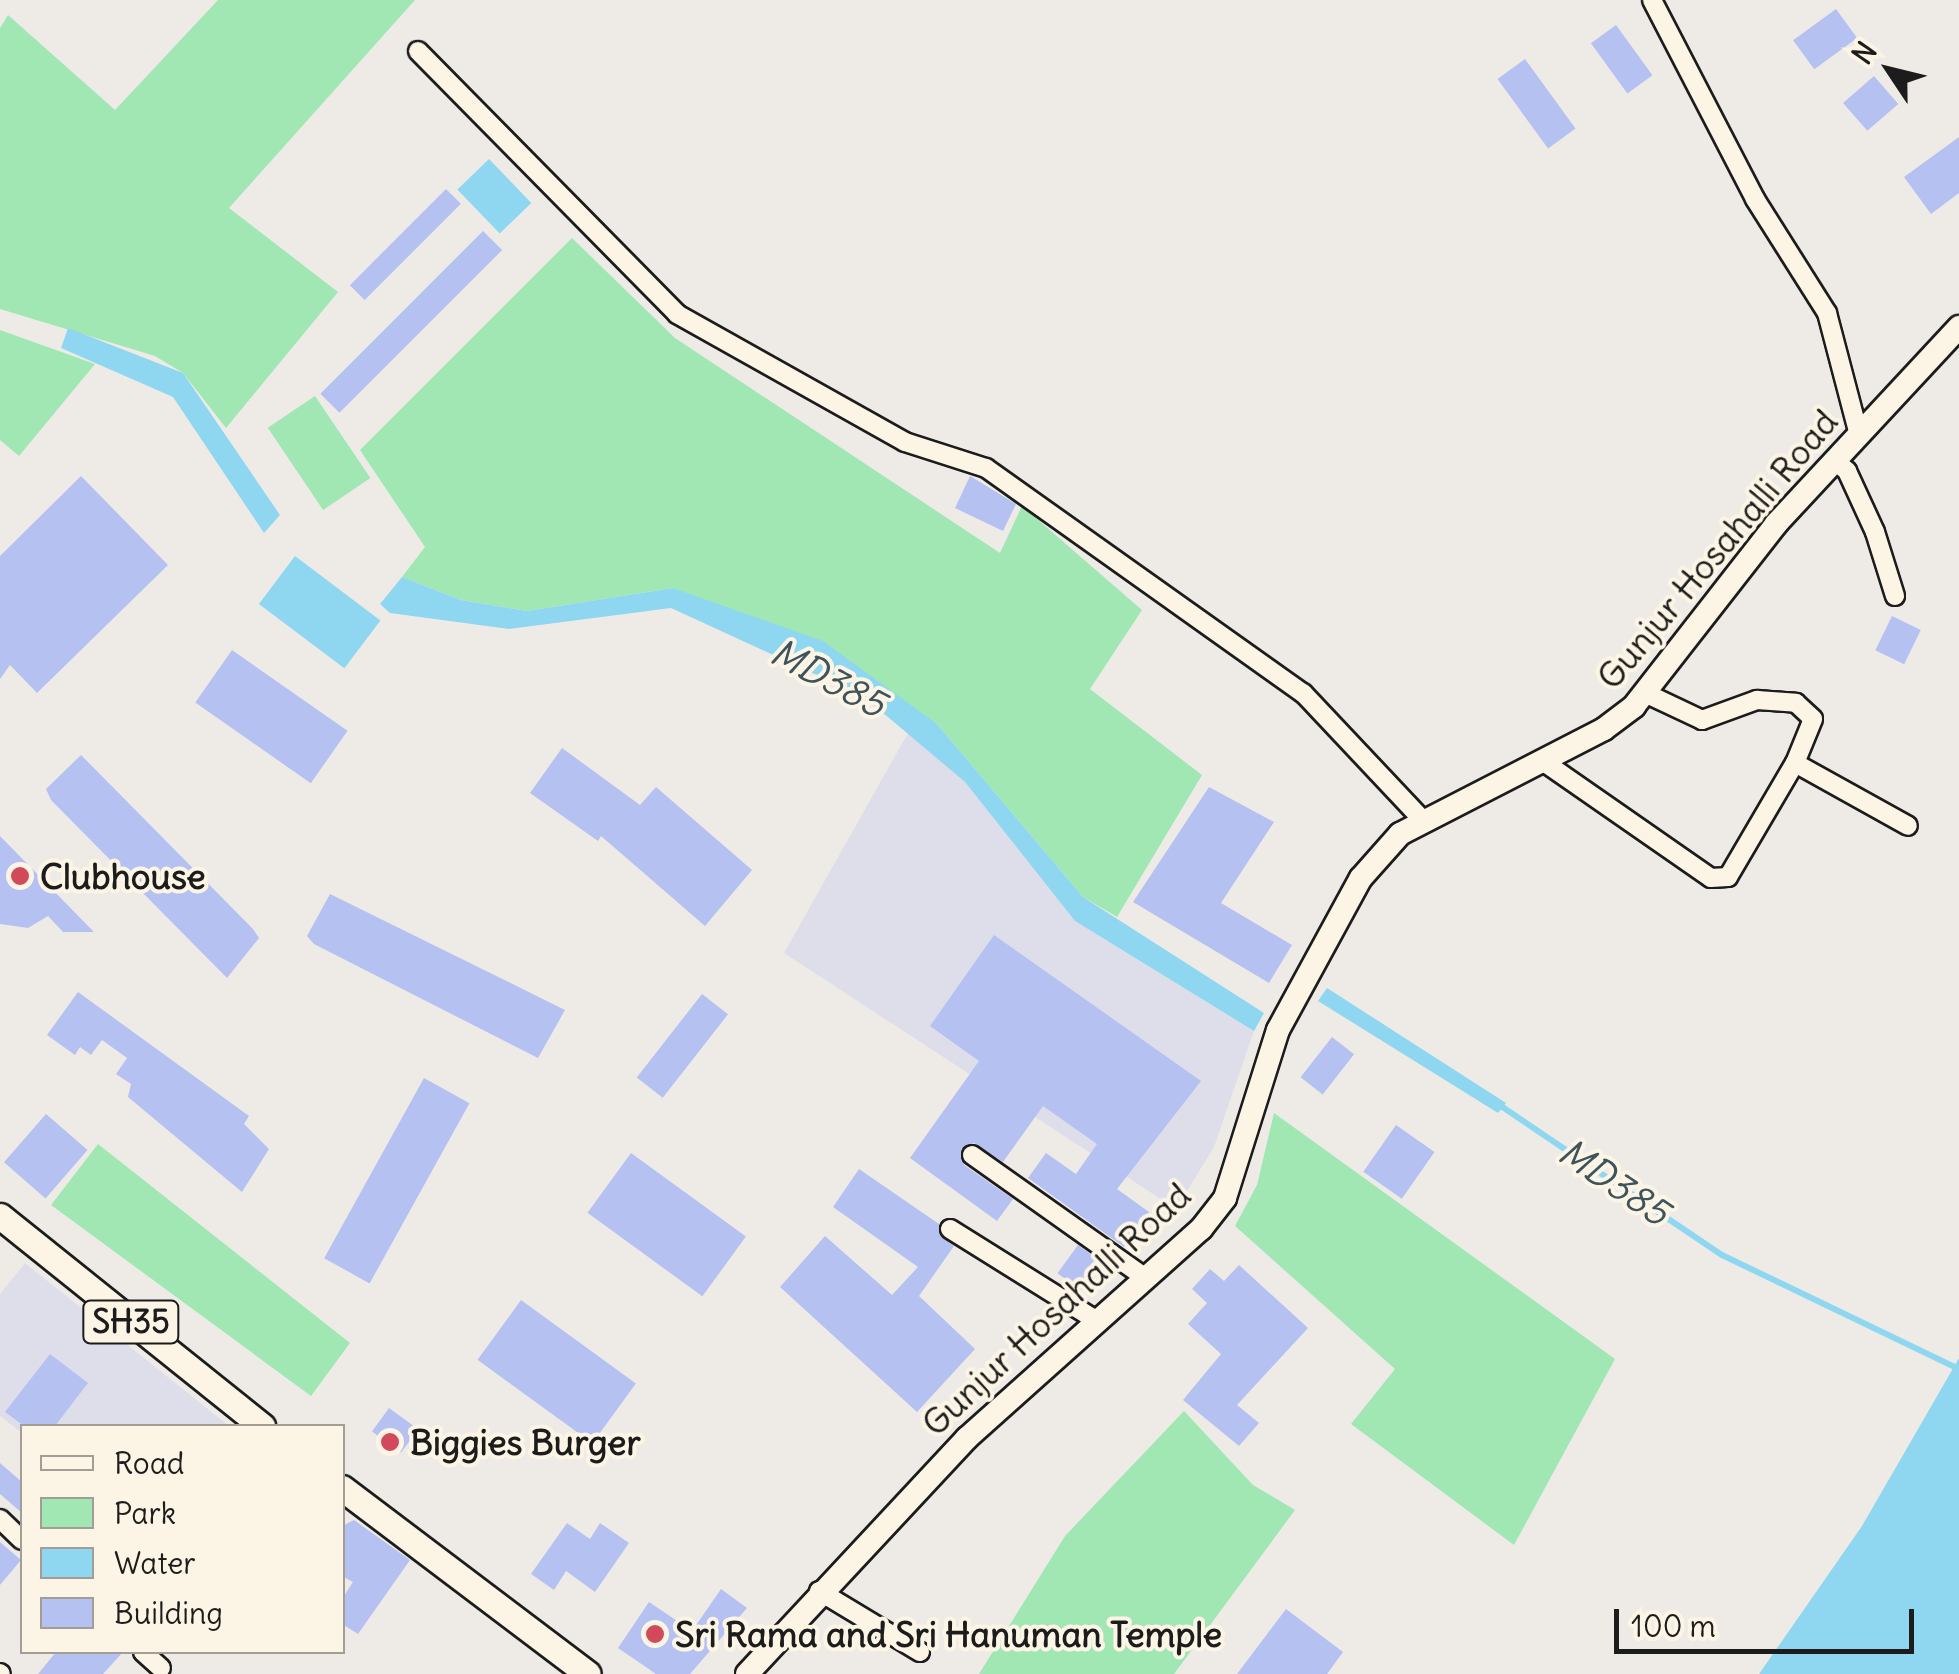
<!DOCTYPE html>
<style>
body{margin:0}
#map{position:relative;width:1959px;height:1674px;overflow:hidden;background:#eeebe7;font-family:Delius,sans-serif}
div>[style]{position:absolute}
.built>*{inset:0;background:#dddeea}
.green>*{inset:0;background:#a0e7b4;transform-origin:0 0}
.water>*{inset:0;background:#8fd7f1;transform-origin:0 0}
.stream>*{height:6px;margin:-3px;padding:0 3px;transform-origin:3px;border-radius:3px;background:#8fd7f1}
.building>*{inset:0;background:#b4c1f1;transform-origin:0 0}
.roads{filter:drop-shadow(2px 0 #1c1c1c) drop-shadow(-2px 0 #1c1c1c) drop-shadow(0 2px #1c1c1c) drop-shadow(0 -2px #1c1c1c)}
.street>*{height:18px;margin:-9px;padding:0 9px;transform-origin:9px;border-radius:9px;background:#fcf5e5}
.secondary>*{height:22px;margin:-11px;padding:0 11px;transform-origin:11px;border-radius:11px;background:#fcf5e5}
.primary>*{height:25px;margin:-12.5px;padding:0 12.5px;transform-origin:12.5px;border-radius:12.5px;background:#fcf5e5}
.dots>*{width:28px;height:28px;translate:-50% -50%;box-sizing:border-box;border:5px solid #fcf5e5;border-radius:50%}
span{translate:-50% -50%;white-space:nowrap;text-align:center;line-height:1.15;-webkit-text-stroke:8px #fcf5e5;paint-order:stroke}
.shield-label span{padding:2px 8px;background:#fcf5e5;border:2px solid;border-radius:8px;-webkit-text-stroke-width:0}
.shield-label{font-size:32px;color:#1c1c1c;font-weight:700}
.street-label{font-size:35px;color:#1c1c1c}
.poi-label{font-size:35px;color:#1c1c1c;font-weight:700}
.left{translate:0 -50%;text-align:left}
.water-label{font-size:38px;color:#3e545c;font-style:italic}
.legend{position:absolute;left:20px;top:1424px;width:325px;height:230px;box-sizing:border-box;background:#fcf5e5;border:2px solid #a29e95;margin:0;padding:12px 18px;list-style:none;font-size:30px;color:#1c1c1c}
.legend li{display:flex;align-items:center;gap:20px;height:50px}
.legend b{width:50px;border:2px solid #a29e95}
.north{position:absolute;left:1839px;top:20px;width:100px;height:100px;-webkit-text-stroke:8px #fcf5e5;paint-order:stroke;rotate:305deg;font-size:28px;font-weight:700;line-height:40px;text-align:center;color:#1c1c1c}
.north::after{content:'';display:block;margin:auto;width:35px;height:45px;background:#1c1c1c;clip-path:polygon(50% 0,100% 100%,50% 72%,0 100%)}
.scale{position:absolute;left:1614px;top:1609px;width:300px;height:45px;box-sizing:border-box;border:5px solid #1c1c1c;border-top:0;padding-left:12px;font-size:30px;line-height:35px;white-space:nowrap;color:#1c1c1c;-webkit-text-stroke:8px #fcf5e5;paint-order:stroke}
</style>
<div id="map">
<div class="built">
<div style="clip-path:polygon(908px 733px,965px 782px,1075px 921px,1254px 1031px,1214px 1147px,1176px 1209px,784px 953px)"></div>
<div style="clip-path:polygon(25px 1263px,229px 1426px,22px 1426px,22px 1433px,0 1416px,0 1294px)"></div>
</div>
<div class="green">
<div style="clip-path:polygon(218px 0,415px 0,229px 208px,338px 292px,226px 428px,183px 373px,155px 356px,0 309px,0 28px,8px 15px,115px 110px)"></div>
<div style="clip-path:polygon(572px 238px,675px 338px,1000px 553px,1022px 506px,1142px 610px,1090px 689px,1202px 775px,1117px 917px,1083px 897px,937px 724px,673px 588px,527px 611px,461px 600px,402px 577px,425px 547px,360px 450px)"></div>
<div style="clip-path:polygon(0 330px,95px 364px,19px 456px,0 440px)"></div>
<div style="left:315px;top:396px;width:99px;height:57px;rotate:56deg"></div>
<div style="clip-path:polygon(1274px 1113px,1615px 1359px,1514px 1545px,1351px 1424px,1395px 1369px,1235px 1226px,1257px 1185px)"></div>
<div style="clip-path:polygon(98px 1144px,350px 1343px,311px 1396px,51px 1205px)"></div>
<div style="clip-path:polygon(1184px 1411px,1253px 1485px,1295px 1510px,1174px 1674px,979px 1674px,1065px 1536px)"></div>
</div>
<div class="water">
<div style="left:489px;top:159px;width:61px;height:44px;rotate:46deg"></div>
<div style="clip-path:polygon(68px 328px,183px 373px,280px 515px,264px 533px,173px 397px,61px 348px)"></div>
<div style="left:295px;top:556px;width:107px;height:60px;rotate:37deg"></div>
<div style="clip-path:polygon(402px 577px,461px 600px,527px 611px,673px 588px,823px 641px,937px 724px,1083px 897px,1264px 1013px,1254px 1031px,1075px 921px,965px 782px,863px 696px,671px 608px,509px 629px,390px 613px,380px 604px)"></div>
<div style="clip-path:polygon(1327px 988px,1506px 1103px,1498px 1113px,1318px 1001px)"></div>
<div style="clip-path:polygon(1959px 1358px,1959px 1674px,1759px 1674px,1862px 1526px)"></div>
</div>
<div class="stream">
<div style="left:1498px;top:1104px;width:270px;rotate:34deg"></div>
<div style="left:1722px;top:1255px;width:263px;rotate:25.7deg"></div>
</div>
<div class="building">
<div style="left:1836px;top:9px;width:36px;height:53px;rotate:54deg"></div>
<div style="left:1616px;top:25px;width:62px;height:31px;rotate:54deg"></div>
<div style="left:1525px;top:59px;width:86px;height:34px;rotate:54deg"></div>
<div style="left:1874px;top:76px;width:37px;height:41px;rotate:49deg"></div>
<div style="clip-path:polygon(1959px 137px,1959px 193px,1931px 214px,1904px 177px)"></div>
<div style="left:446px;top:189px;width:21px;height:136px;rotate:45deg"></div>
<div style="left:483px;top:231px;width:27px;height:230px;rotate:45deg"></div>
<div style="clip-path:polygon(81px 476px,168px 565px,37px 693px,10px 665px,0 679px,0 556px)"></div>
<div style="clip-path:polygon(970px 476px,1016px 504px,1003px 531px,955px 508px)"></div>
<div style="left:1892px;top:616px;width:32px;height:38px;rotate:26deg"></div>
<div style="left:232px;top:650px;width:141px;height:64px;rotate:35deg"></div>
<div style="clip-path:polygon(562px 748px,640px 805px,656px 787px,752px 870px,705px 926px,601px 836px,598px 841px,530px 793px)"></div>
<div style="clip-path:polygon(81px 755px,253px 929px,259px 938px,227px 978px,51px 800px,46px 789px)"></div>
<div style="clip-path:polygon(1209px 787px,1274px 822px,1221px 903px,1292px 945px,1269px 983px,1133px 902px)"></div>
<div style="clip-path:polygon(0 836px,94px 932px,63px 932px,48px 916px,28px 928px,0 924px)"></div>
<div style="clip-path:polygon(330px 894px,565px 1010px,538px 1058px,314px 944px,307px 936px)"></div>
<div style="clip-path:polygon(994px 935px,1201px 1081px,1117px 1189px,1149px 1212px,1124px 1247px,1028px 1178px,1046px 1153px,1076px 1174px,1097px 1144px,1043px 1106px,1003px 1162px,974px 1143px,961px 1149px,964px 1165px,1013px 1199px,997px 1221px,910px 1158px,979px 1061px,930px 1026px)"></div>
<div style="clip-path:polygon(78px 992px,249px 1116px,244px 1124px,269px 1149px,242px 1192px,128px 1097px,131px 1084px,116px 1074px,127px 1058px,102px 1040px,91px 1055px,80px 1047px,75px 1055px,47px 1035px)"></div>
<div style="left:702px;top:994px;width:33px;height:106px;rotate:38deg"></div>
<div style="left:1332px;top:1037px;width:28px;height:51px;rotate:38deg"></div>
<div style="left:424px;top:1078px;width:52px;height:206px;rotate:29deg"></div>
<div style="left:46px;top:1114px;width:55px;height:64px;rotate:41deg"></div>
<div style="left:1396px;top:1125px;width:47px;height:57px;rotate:35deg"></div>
<div style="left:631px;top:1153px;width:142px;height:74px;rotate:36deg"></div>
<div style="clip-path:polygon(859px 1169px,939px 1224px,940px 1236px,954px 1246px,919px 1296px,975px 1349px,917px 1412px,780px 1287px,825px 1236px,892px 1295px,918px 1267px,833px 1207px)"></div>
<div style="left:1078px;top:1245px;width:29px;height:35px;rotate:36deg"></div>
<div style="clip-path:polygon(1239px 1265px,1308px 1328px,1237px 1405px,1259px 1423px,1239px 1446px,1183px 1400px,1221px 1354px,1188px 1324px,1207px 1303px,1192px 1289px,1210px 1269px,1224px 1281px)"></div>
<div style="left:521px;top:1300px;width:142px;height:74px;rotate:36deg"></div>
<div style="clip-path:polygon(50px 1354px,88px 1383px,55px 1426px,24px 1426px,5px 1412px)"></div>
<div style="left:389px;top:1408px;width:36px;height:29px;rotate:36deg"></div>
<div style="clip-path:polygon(0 1463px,22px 1482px,22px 1513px,0 1494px)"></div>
<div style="clip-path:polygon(354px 1520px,410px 1560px,358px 1634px,342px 1624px,342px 1599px,353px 1582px,342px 1576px,342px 1526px)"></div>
<div style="clip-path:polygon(567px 1523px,590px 1539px,600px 1523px,629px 1543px,595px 1592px,566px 1571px,554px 1590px,531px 1574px)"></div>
<div style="clip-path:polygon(0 1542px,21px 1560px,0 1585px)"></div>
<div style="clip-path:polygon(721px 1589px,747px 1608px,690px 1674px,656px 1674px,618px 1648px,649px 1602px,692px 1631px)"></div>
<div style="clip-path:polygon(1286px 1609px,1343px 1652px,1327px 1674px,1237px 1674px)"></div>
<div style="clip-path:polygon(56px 1652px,123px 1652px,103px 1674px,38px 1674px)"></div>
</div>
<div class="roads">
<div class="street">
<div style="left:1652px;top:0;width:224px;rotate:62.6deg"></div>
<div style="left:1755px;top:199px;width:135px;rotate:57.7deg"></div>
<div style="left:1827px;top:313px;width:126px;rotate:75.3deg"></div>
<div style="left:418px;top:51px;width:369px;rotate:45.4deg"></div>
<div style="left:677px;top:314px;width:261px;rotate:29.3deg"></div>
<div style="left:905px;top:442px;width:85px;rotate:17.8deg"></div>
<div style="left:986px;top:468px;width:389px;rotate:35.4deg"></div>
<div style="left:1303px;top:693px;width:172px;rotate:46.7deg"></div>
<div style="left:1834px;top:460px;width:17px;rotate:40deg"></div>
<div style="left:1847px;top:471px;width:67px;rotate:65.3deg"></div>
<div style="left:1875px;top:532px;width:67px;rotate:72.6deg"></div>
<div style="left:1645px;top:693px;width:63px;rotate:25.3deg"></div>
<div style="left:1702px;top:720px;width:59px;rotate:-20deg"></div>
<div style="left:1757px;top:700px;width:39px;rotate:4deg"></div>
<div style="left:1796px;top:703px;width:23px;rotate:43deg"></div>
<div style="left:1813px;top:719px;width:48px;rotate:112.2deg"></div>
<div style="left:1544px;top:762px;width:203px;rotate:34.8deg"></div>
<div style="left:1711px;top:878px;width:17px;rotate:-3deg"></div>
<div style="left:1728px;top:877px;width:132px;rotate:-59.6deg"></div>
<div style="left:1795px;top:763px;width:129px;rotate:29.1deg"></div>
<div style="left:972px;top:1155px;width:213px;rotate:35.3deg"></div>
<div style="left:950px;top:1229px;width:173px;rotate:32deg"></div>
<div style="left:0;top:1519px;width:30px;rotate:44deg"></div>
<div style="left:819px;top:1591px;width:118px;rotate:31.1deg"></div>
<div style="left:143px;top:1652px;width:24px;rotate:42deg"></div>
<div style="left:0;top:1673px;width:1px;rotate:45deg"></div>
</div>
<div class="secondary">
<div style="left:747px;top:1674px;width:323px;rotate:-47deg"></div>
<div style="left:967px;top:1438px;width:314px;rotate:-41.8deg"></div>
<div style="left:1201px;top:1229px;width:39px;rotate:-52deg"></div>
<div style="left:1225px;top:1198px;width:176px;rotate:-72.5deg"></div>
<div style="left:1278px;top:1030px;width:173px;rotate:-61.4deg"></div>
<div style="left:1361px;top:878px;width:59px;rotate:-48.4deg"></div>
<div style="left:1400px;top:834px;width:229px;rotate:-27.2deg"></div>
<div style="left:1604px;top:729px;width:38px;rotate:-37deg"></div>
<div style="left:1634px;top:706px;width:231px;rotate:-52deg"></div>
<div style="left:1776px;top:524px;width:269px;rotate:-47.1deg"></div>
</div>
<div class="primary">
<div style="left:0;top:1216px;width:336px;rotate:38.7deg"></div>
<div style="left:342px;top:1488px;width:308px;rotate:37.1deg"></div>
</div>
</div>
<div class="dots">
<div style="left:20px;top:876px;background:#d1495b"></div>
<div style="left:390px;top:1442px;background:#d1495b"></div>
<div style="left:655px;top:1634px;background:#d1495b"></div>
</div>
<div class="shield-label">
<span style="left:131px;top:1322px">SH35</span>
</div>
<div class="street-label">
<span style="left:1717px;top:549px;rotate:-50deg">Gunjur Hosahalli Road</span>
<span style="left:1056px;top:1309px;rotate:-43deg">Gunjur Hosahalli Road</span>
</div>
<div class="poi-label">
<span class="left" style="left:40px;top:876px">Clubhouse</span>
<span class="left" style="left:410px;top:1442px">Biggies Burger</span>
<span class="left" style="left:675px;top:1634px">Sri Rama and Sri Hanuman Temple</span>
</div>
<div class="water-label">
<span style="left:828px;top:678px;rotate:28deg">MD385</span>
<span style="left:1614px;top:1182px;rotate:34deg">MD385</span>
</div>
<ul class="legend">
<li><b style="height:12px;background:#fcf5e5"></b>Road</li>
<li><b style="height:28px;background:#a0e7b4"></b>Park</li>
<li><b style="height:28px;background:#8fd7f1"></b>Water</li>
<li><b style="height:28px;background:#b4c1f1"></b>Building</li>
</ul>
<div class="north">N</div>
<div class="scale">100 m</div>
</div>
